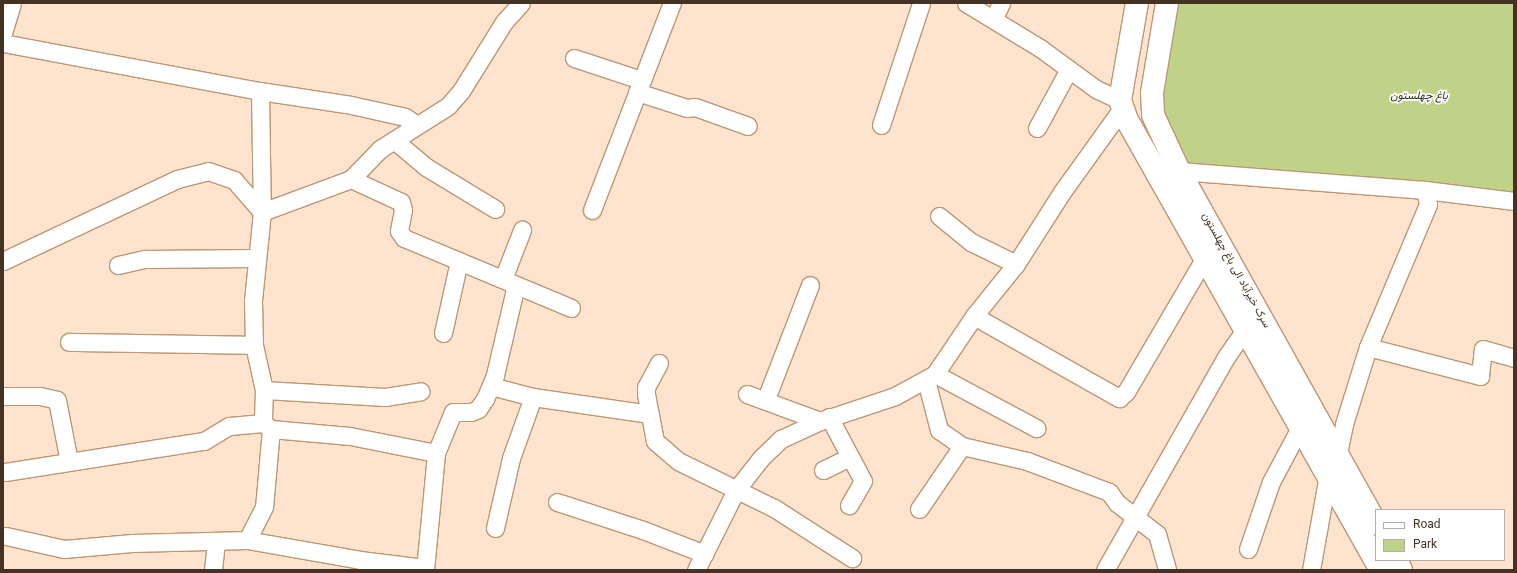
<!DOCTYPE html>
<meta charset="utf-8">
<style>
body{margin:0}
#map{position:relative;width:1517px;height:573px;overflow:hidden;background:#fee4cf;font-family:Georgia,Vazirmatn,serif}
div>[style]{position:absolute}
.green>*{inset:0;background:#bfd287}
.roads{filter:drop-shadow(1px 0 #be9674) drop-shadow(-1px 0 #be9674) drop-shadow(0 1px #be9674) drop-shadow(0 -1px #be9674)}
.minor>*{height:17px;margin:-8.5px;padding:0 8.5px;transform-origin:8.5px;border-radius:8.5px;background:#fff}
.major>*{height:22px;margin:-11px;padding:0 11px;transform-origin:11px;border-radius:11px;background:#fff}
span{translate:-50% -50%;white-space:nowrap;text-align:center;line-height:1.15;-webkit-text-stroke:3.5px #fff;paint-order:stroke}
.park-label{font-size:11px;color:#292f19;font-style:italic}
.street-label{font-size:11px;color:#443325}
.frame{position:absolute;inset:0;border:4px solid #443325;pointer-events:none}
.legend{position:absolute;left:1375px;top:509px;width:130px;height:52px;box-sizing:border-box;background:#fff;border:1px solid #b4ada8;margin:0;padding:5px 7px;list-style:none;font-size:12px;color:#443325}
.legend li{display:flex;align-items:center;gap:8px;height:20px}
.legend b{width:20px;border:1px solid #b4ada8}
</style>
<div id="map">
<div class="green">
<div style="clip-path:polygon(1178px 3px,1514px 3px,1514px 200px,1193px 172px,1161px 105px)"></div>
</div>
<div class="roads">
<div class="minor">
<div style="left:966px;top:3px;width:87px;rotate:31.3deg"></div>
<div style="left:1040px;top:48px;width:69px;rotate:36.2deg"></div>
<div style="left:1096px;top:89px;width:26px;rotate:25deg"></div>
<div style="left:994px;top:18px;width:17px;rotate:-65deg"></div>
<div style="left:3px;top:33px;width:31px;rotate:-73deg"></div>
<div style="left:3px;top:43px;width:261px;rotate:10.6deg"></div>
<div style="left:260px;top:91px;width:92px;rotate:8.7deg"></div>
<div style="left:351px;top:105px;width:55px;rotate:12.5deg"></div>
<div style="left:405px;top:117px;width:14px;rotate:34deg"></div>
<div style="left:574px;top:58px;width:71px;rotate:18.2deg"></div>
<div style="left:260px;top:91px;width:121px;rotate:89.1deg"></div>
<div style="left:262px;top:212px;width:88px;rotate:95.8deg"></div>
<div style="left:253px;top:300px;width:45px;rotate:88.7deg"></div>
<div style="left:254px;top:345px;width:46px;rotate:77.5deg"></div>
<div style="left:264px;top:390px;width:33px;rotate:92deg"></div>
<div style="left:637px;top:92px;width:52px;rotate:17.7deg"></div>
<div style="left:687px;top:108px;width:8px;rotate:-7deg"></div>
<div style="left:695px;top:107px;width:56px;rotate:19.7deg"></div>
<div style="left:881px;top:125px;width:128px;rotate:-71.8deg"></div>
<div style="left:1037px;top:128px;width:67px;rotate:-61.5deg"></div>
<div style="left:394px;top:140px;width:42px;rotate:40.2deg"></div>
<div style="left:426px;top:167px;width:81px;rotate:31.3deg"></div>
<div style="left:1179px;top:171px;width:247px;rotate:4.4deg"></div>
<div style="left:1425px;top:190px;width:90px;rotate:7deg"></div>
<div style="left:351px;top:179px;width:55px;rotate:24.7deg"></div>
<div style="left:401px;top:202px;width:8px;rotate:76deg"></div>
<div style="left:403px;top:210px;width:21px;rotate:101deg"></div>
<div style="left:399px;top:231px;width:9px;rotate:54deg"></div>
<div style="left:404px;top:238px;width:181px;rotate:22.7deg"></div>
<div style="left:592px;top:210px;width:222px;rotate:-68.9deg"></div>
<div style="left:262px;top:212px;width:95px;rotate:-20.3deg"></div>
<div style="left:351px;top:179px;width:42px;rotate:-46deg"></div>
<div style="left:380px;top:149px;width:80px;rotate:-32.3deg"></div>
<div style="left:448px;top:106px;width:20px;rotate:-49deg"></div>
<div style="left:461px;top:91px;width:81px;rotate:-58.1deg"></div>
<div style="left:504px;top:22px;width:25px;rotate:-48deg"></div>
<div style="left:939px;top:216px;width:41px;rotate:39.1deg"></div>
<div style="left:971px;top:242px;width:50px;rotate:26.1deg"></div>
<div style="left:3px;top:261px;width:192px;rotate:-25.2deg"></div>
<div style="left:177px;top:179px;width:32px;rotate:-14deg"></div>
<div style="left:208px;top:171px;width:28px;rotate:19deg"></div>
<div style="left:234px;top:180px;width:43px;rotate:48.8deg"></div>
<div style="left:118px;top:265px;width:28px;rotate:-13deg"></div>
<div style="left:145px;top:259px;width:111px;rotate:-0.5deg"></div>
<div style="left:503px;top:279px;width:53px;rotate:-68.8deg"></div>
<div style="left:974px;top:316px;width:167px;rotate:29.5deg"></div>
<div style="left:1119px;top:398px;width:9px;rotate:-41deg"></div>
<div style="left:1126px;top:392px;width:154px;rotate:-59.6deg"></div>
<div style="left:443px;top:333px;width:74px;rotate:-77.5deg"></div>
<div style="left:69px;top:342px;width:185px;rotate:0.9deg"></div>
<div style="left:1368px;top:347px;width:116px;rotate:14.5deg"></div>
<div style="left:1480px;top:376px;width:27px;rotate:-84deg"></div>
<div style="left:1483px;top:349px;width:32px;rotate:16deg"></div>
<div style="left:659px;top:363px;width:27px;rotate:118deg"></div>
<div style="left:646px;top:387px;width:7px;rotate:90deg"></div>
<div style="left:646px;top:394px;width:48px;rotate:79.2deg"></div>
<div style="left:655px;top:441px;width:30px;rotate:41deg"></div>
<div style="left:678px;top:461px;width:107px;rotate:26.1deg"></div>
<div style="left:774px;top:508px;width:93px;rotate:32.7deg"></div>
<div style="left:935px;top:374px;width:115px;rotate:28.1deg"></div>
<div style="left:926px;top:380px;width:52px;rotate:75.4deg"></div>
<div style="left:939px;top:430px;width:28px;rotate:35deg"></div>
<div style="left:962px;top:446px;width:67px;rotate:13deg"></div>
<div style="left:1027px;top:461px;width:88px;rotate:20.7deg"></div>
<div style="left:1109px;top:492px;width:14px;rotate:54deg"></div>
<div style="left:1117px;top:503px;width:51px;rotate:37.8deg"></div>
<div style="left:1157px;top:534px;width:37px;rotate:74deg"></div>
<div style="left:491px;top:386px;width:43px;rotate:14.7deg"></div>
<div style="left:533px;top:397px;width:118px;rotate:8.3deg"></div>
<div style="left:264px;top:390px;width:121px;rotate:3.3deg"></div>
<div style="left:385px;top:397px;width:36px;rotate:-9deg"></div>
<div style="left:747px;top:394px;width:78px;rotate:20.3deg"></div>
<div style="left:3px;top:396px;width:37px"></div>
<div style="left:40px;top:396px;width:17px;rotate:13deg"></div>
<div style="left:57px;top:400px;width:63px;rotate:79deg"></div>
<div style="left:766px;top:399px;width:122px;rotate:-68.9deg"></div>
<div style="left:829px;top:417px;width:72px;rotate:62deg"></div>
<div style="left:863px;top:481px;width:28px;rotate:120deg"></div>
<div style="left:271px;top:429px;width:79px;rotate:5.1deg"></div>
<div style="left:350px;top:436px;width:88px;rotate:11.2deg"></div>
<div style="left:823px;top:470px;width:30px;rotate:-26deg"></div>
<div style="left:5px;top:472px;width:201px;rotate:-8.9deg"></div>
<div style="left:204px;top:441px;width:29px;rotate:-31deg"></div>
<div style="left:229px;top:426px;width:34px;rotate:-5deg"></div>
<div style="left:263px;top:423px;width:10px;rotate:37deg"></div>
<div style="left:271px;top:429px;width:78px;rotate:95.1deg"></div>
<div style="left:264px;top:507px;width:37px;rotate:117deg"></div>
<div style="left:557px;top:502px;width:90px;rotate:18deg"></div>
<div style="left:643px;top:530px;width:66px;rotate:21.2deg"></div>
<div style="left:919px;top:509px;width:76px;rotate:-55.7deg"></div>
<div style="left:495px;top:528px;width:72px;rotate:-77.1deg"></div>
<div style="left:511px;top:458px;width:65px;rotate:-70.2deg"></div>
<div style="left:6px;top:536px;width:59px;rotate:12.6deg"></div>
<div style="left:64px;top:549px;width:68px;rotate:-5deg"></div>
<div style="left:132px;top:543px;width:115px;rotate:-1.5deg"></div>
<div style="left:247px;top:540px;width:115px;rotate:10deg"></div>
<div style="left:360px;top:560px;width:65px;rotate:7deg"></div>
<div style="left:1248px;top:549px;width:71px;rotate:-71.1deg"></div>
<div style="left:1271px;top:482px;width:72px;rotate:-62deg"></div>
<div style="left:213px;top:570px;width:28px;rotate:-84deg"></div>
<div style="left:425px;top:570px;width:118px;rotate:-84.6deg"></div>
<div style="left:436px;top:453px;width:44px;rotate:-67.5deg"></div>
<div style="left:453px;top:412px;width:18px"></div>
<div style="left:471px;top:412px;width:8px;rotate:-23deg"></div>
<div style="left:478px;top:409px;width:12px;rotate:-55deg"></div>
<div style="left:485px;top:399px;width:26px;rotate:-67deg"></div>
<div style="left:495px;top:375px;width:92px;rotate:-76.9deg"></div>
<div style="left:696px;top:570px;width:89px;rotate:-63.4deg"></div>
<div style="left:736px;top:490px;width:41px;rotate:-52deg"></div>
<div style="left:761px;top:458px;width:28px;rotate:-44deg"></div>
<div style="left:781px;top:439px;width:43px;rotate:-24.8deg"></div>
<div style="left:820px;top:421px;width:79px;rotate:-18.4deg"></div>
<div style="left:895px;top:396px;width:46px;rotate:-28.8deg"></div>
<div style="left:935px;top:374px;width:70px;rotate:-56.1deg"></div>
<div style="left:974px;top:316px;width:67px;rotate:-51.1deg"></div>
<div style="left:1016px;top:264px;width:85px;rotate:-57.4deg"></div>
<div style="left:1062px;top:192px;width:105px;rotate:-54.3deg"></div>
<div style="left:1105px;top:570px;width:245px;rotate:-60.4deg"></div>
<div style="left:1226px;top:357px;width:33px;rotate:-55deg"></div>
<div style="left:1311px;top:570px;width:97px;rotate:-79.9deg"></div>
<div style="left:1328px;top:475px;width:24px;rotate:-66deg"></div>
<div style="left:1338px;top:453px;width:30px;rotate:-78deg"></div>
<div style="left:1344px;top:424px;width:81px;rotate:-72.7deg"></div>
<div style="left:1368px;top:347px;width:155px;rotate:-67.2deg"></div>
<div style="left:1428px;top:204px;width:14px;rotate:-102deg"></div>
</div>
<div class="major">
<div style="left:1137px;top:3px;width:98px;rotate:99.9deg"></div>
<div style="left:1120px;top:100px;width:21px;rotate:71deg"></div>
<div style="left:1127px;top:120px;width:517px;rotate:60.56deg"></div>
<div style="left:1167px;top:3px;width:91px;rotate:99.5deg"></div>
<div style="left:1152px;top:93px;width:22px;rotate:87deg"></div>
<div style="left:1153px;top:115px;width:62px;rotate:65.1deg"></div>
<div style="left:1179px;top:171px;width:404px;rotate:60.8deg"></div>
<div style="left:1396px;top:560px;width:11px;rotate:63deg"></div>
</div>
</div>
<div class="park-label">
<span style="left:1419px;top:97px">باغ چهلستون</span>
</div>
<div class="street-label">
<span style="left:1235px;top:271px;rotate:61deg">سرک خیرآباد الی باغ چهلستون</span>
</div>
<div class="frame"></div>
<ul class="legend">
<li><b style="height:5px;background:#fff"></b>Road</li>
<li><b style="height:11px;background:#bfd287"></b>Park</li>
</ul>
</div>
